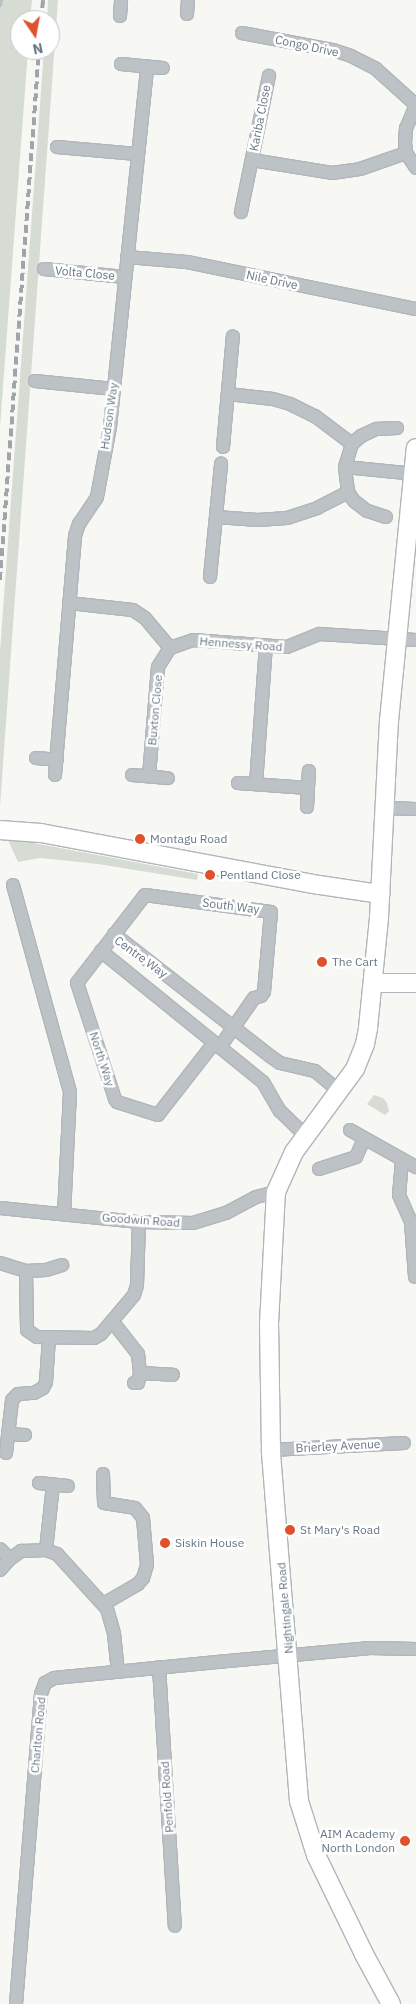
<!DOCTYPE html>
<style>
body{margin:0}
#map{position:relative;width:416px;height:2004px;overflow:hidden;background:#f7f7f3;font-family:"IBM Plex Sans",sans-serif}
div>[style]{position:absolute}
.green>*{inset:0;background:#d6dbd3}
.stream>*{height:4px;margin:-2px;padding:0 2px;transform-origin:2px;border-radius:2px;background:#b7c3c7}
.roads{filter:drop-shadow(1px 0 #b0b6ba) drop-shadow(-1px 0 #b0b6ba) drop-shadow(0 1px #b0b6ba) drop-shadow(0 -1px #b0b6ba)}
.street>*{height:12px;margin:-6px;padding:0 6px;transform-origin:6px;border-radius:6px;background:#bdc2c6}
.secondary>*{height:18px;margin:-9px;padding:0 9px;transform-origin:9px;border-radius:9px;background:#fff}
.rail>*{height:4px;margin-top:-2px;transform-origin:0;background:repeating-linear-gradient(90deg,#9fa6ab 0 8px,transparent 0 12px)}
.dots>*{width:14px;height:14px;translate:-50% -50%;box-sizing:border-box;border:2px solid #fff;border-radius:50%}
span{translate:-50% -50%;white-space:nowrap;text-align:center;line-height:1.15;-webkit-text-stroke:5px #fff;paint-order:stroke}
.street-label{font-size:12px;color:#667784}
.poi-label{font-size:12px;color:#667784}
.left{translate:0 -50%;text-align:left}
.right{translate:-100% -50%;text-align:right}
.north{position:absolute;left:10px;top:10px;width:50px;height:50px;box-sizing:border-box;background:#fff;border:1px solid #c2c9ce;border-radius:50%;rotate:168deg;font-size:14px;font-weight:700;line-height:20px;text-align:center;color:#667784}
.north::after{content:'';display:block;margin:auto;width:18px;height:22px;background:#df502b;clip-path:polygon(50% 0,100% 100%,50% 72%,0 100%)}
</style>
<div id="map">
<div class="green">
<div style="clip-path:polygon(0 0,32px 0,30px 20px,20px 20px,20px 50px,28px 50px,0 427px)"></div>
<div style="clip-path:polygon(48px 0,58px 0,0 806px,0 651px,44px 50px,50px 50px,50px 20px,47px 20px)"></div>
<div style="clip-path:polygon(7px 838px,198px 874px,197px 880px,98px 864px,40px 858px,18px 862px)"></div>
<div style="clip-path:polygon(374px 1095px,383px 1098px,387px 1103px,389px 1111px,385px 1115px,367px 1104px)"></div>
</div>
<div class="stream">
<div style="left:0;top:5px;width:5px;rotate:-79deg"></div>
</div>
<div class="roads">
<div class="street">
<div style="left:187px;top:14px;width:14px;rotate:-86deg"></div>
<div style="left:120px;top:16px;width:16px;rotate:-86deg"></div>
<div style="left:242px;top:33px;width:93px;rotate:10.6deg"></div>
<div style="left:333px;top:50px;width:19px;rotate:18deg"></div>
<div style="left:351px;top:56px;width:28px;rotate:27deg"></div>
<div style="left:376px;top:69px;width:54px;rotate:42deg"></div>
<div style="left:121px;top:64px;width:42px;rotate:5.4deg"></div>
<div style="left:416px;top:105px;width:25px;rotate:113deg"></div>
<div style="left:406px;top:128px;width:14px;rotate:94deg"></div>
<div style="left:405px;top:142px;width:11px;rotate:85deg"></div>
<div style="left:406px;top:153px;width:18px;rotate:56deg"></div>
<div style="left:57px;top:147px;width:80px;rotate:5deg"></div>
<div style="left:252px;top:160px;width:81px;rotate:9.2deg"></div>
<div style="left:332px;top:173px;width:28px;rotate:-8deg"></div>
<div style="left:360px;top:169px;width:49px;rotate:-19.2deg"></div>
<div style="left:241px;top:212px;width:139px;rotate:-78.4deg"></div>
<div style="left:127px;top:257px;width:60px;rotate:4.8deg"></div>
<div style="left:187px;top:262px;width:234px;rotate:11.6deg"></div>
<div style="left:44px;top:269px;width:81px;rotate:5.6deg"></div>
<div style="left:35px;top:381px;width:79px;rotate:5.8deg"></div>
<div style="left:228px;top:394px;width:45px;rotate:6.3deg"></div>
<div style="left:273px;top:399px;width:18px;rotate:16deg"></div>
<div style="left:290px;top:404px;width:28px;rotate:26deg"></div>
<div style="left:315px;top:416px;width:46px;rotate:37.1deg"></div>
<div style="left:223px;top:447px;width:111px;rotate:-84.9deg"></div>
<div style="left:345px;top:467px;width:71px;rotate:5.6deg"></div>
<div style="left:216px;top:517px;width:42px;rotate:4.1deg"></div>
<div style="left:258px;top:520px;width:29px;rotate:-4deg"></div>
<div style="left:287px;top:518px;width:32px;rotate:-18deg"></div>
<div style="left:317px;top:508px;width:35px;rotate:-27deg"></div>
<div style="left:386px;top:517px;width:20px;rotate:-162deg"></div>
<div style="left:367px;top:511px;width:16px;rotate:-142deg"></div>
<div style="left:354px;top:501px;width:11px;rotate:-124deg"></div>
<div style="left:348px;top:492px;width:25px;rotate:-97deg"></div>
<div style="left:345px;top:467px;width:24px;rotate:-73deg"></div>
<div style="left:352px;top:444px;width:12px;rotate:-42deg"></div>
<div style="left:361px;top:436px;width:17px;rotate:-25deg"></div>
<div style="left:376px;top:429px;width:21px;rotate:-3deg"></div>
<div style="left:210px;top:577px;width:114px;rotate:-84.4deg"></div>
<div style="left:69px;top:603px;width:64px;rotate:6.2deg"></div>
<div style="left:133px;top:610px;width:14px;rotate:34deg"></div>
<div style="left:145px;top:618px;width:39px;rotate:50deg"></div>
<div style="left:170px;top:648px;width:24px;rotate:-19deg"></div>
<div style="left:193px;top:640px;width:94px;rotate:4.3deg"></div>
<div style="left:287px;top:647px;width:35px;rotate:-22deg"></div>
<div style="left:319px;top:634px;width:97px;rotate:3.5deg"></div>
<div style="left:36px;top:758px;width:21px;rotate:5deg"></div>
<div style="left:55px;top:775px;width:240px;rotate:-85.2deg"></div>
<div style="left:75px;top:536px;width:13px;rotate:-72deg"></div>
<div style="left:79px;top:524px;width:32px;rotate:-56deg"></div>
<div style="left:97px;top:497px;width:71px;rotate:-79.5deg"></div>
<div style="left:110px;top:427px;width:362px;rotate:-84.1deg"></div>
<div style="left:132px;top:775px;width:36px;rotate:5deg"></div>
<div style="left:149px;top:776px;width:109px;rotate:-85.3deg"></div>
<div style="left:158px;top:667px;width:22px;rotate:-58deg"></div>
<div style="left:238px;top:783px;width:70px;rotate:4.1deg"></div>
<div style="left:256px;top:784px;width:138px;rotate:-85.9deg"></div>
<div style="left:307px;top:807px;width:36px;rotate:-87deg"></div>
<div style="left:385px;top:808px;width:31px;rotate:2deg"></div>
<div style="left:13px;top:885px;width:215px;rotate:74.6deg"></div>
<div style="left:70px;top:1092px;width:121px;rotate:92.8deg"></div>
<div style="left:114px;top:934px;width:198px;rotate:38deg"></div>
<div style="left:270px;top:1056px;width:12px;rotate:35deg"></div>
<div style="left:280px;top:1063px;width:36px;rotate:13deg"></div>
<div style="left:315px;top:1071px;width:31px;rotate:40deg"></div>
<div style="left:101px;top:951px;width:208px;rotate:39deg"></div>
<div style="left:263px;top:1082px;width:34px;rotate:60deg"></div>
<div style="left:280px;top:1111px;width:35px;rotate:44deg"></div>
<div style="left:214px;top:1043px;width:91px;rotate:127.9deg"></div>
<div style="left:158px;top:1115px;width:43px;rotate:-162.4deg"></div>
<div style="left:117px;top:1102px;width:4px;rotate:-124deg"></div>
<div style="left:115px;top:1099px;width:122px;rotate:-108.1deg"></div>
<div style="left:77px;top:983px;width:111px;rotate:-52.3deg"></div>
<div style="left:145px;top:895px;width:127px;rotate:7.7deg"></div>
<div style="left:271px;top:912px;width:80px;rotate:95deg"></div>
<div style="left:264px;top:992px;width:5px;rotate:127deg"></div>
<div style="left:261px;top:996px;width:7px;rotate:164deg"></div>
<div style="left:254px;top:998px;width:60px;rotate:124.8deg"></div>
<div style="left:350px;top:1130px;width:76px;rotate:29.3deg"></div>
<div style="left:402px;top:1161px;width:34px;rotate:95deg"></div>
<div style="left:399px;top:1195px;width:30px;rotate:66deg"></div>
<div style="left:411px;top:1222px;width:55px;rotate:85.8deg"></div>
<div style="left:319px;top:1169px;width:39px;rotate:-18deg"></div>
<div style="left:356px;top:1157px;width:20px;rotate:-66deg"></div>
<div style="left:0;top:1208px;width:140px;rotate:5.8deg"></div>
<div style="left:139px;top:1222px;width:54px;rotate:1.1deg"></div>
<div style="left:193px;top:1223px;width:34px;rotate:-17deg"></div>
<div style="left:226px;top:1213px;width:34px;rotate:-28deg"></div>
<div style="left:256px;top:1197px;width:21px;rotate:-14deg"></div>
<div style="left:0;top:1263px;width:27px;rotate:17deg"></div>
<div style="left:26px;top:1271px;width:20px;rotate:-3deg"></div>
<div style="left:46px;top:1270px;width:17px;rotate:-17deg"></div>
<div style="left:26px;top:1271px;width:59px;rotate:89deg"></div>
<div style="left:27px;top:1330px;width:12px;rotate:35deg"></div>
<div style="left:37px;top:1337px;width:57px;rotate:1deg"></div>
<div style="left:94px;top:1338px;width:8px;rotate:-30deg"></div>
<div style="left:101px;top:1334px;width:51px;rotate:-49.8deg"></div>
<div style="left:134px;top:1295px;width:10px;rotate:-73deg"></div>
<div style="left:137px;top:1285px;width:63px;rotate:-88.2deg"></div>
<div style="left:112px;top:1321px;width:42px;rotate:51.8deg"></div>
<div style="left:138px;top:1354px;width:19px;rotate:84deg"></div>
<div style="left:140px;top:1373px;width:10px;rotate:101deg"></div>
<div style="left:138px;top:1383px;width:4px;rotate:180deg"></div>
<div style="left:140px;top:1373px;width:33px;rotate:3deg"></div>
<div style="left:8px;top:1434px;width:17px;rotate:3deg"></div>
<div style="left:271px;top:1450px;width:133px;rotate:-3deg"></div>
<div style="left:6px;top:1453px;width:53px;rotate:-83.5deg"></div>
<div style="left:12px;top:1400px;width:8px;rotate:-45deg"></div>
<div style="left:18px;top:1394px;width:16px;rotate:-4deg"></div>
<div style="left:34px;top:1393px;width:10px;rotate:-29deg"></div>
<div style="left:43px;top:1388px;width:7px;rotate:-63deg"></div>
<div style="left:46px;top:1382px;width:44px;rotate:-86.1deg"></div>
<div style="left:103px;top:1474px;width:29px;rotate:88deg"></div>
<div style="left:104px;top:1503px;width:31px;rotate:9deg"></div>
<div style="left:135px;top:1508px;width:13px;rotate:51deg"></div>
<div style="left:143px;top:1518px;width:47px;rotate:85.1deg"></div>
<div style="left:147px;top:1565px;width:14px;rotate:107deg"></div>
<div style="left:143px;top:1578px;width:8px;rotate:130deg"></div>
<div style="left:138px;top:1584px;width:39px;rotate:150deg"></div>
<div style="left:39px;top:1483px;width:29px;rotate:6deg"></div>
<div style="left:0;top:1549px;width:14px;rotate:45deg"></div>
<div style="left:46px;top:1550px;width:66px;rotate:-83.9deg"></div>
<div style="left:0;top:1570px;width:15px;rotate:-48deg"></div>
<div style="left:10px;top:1559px;width:14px;rotate:-36deg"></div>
<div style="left:21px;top:1551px;width:25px;rotate:-2deg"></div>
<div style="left:46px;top:1550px;width:12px;rotate:20deg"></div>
<div style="left:57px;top:1554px;width:74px;rotate:47.7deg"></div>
<div style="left:107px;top:1609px;width:26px;rotate:74deg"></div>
<div style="left:114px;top:1634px;width:37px;rotate:84deg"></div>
<div style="left:159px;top:1667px;width:259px;rotate:86.5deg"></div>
<div style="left:16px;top:2004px;width:311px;rotate:-85.4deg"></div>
<div style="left:41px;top:1694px;width:12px;rotate:-70deg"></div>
<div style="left:45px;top:1683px;width:10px;rotate:-29deg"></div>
<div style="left:54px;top:1678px;width:164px;rotate:-5.6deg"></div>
<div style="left:217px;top:1662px;width:154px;rotate:-5.2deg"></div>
<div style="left:370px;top:1648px;width:46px;rotate:1.2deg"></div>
</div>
<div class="secondary">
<div style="left:0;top:830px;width:41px;rotate:4.2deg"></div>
<div style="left:41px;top:833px;width:283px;rotate:10.6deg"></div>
<div style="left:319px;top:885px;width:62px;rotate:8.4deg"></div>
<div style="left:374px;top:983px;width:42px"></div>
<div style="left:391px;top:2004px;width:57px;rotate:-118.4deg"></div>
<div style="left:364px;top:1954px;width:110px;rotate:-115.9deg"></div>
<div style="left:316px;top:1855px;width:57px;rotate:-107.5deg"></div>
<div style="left:299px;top:1801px;width:352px;rotate:-94.6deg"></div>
<div style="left:271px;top:1450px;width:126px;rotate:-90.9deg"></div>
<div style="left:269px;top:1324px;width:132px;rotate:-87deg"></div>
<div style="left:276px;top:1192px;width:44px;rotate:-65.8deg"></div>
<div style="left:294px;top:1152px;width:103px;rotate:-53.7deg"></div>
<div style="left:355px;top:1069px;width:27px;rotate:-68deg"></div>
<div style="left:365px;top:1044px;width:16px;rotate:-79deg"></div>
<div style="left:368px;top:1028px;width:112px;rotate:-84.3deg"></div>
<div style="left:379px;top:917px;width:196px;rotate:-87.1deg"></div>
<div style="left:389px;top:721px;width:274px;rotate:-84.4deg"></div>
</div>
</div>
<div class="rail">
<div style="left:41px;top:20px;width:20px;rotate:-84deg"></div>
<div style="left:0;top:580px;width:531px;rotate:-85.79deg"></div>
</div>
<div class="dots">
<div style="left:140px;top:839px;background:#df502b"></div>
<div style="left:210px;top:875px;background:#df502b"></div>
<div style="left:322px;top:962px;background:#df502b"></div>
<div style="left:290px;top:1530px;background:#df502b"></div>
<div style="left:165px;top:1543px;background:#df502b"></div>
<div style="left:405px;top:1841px;background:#df502b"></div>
</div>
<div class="street-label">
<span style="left:307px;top:46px;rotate:12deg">Congo Drive</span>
<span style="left:260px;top:118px;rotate:-79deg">Kariba Close</span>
<span style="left:85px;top:273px;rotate:5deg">Volta Close</span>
<span style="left:272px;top:280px;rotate:12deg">Nile Drive</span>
<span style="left:109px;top:416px;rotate:-82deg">Hudson Way</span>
<span style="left:241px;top:644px;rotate:4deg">Hennessy Road</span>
<span style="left:155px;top:710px;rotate:-85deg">Buxton Close</span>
<span style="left:231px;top:906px;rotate:7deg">South Way</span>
<span style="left:141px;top:957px;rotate:36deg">Centre Way</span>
<span style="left:102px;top:1059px;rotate:72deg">North Way</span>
<span style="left:141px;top:1220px;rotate:4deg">Goodwin Road</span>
<span style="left:338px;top:1446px;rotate:-3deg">Brierley Avenue</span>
<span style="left:285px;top:1608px;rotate:-95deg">Nightingale Road</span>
<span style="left:38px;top:1735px;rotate:-85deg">Charlton Road</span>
<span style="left:167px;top:1797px;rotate:-94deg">Penfold Road</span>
</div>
<div class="poi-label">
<span class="left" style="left:150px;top:839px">Montagu Road</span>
<span class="left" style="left:220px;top:875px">Pentland Close</span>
<span class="left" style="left:332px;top:962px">The Cart</span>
<span class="left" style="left:300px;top:1530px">St Mary's Road</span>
<span class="left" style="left:175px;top:1543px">Siskin House</span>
<span class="right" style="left:395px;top:1841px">AIM Academy<br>North London</span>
</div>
<div class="north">N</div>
</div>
